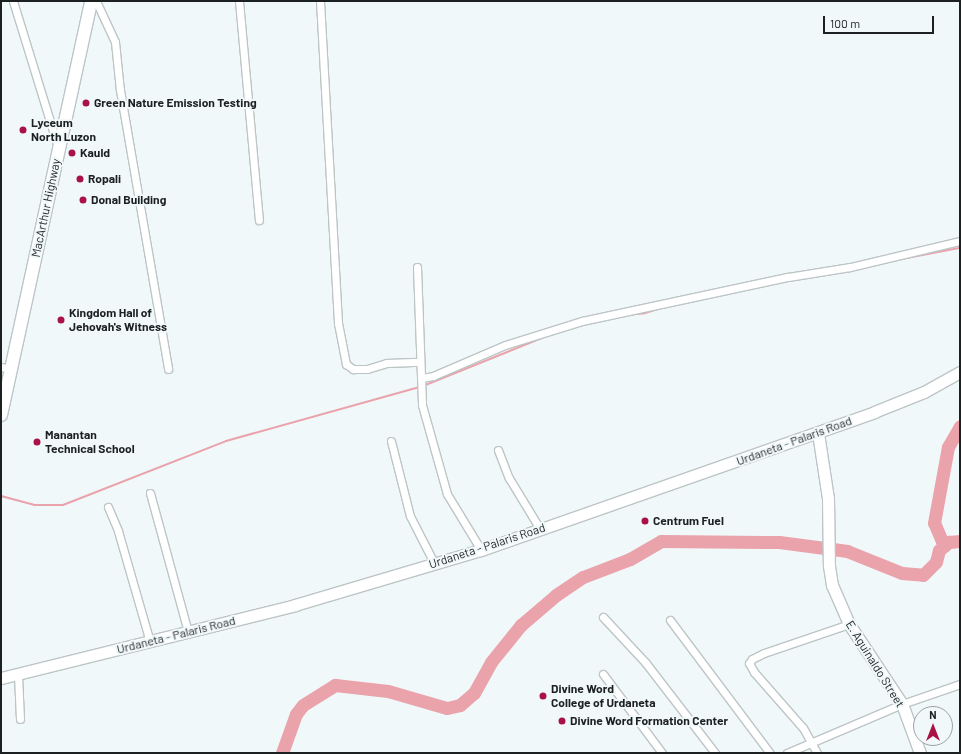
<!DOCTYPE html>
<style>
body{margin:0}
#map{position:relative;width:961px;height:754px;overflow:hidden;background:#f0f8fa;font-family:Barlow,sans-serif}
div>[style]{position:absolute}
.stream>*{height:2px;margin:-1px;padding:0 1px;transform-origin:1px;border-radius:1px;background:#eaa2ab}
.river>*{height:13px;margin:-6.5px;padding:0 6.5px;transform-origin:6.5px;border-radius:6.5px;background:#eaa2ab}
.roads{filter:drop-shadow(1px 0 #bdc5c6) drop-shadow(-1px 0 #bdc5c6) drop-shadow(0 1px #bdc5c6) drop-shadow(0 -1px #bdc5c6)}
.street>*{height:7px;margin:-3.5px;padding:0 3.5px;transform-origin:3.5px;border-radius:3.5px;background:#fff}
.secondary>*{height:11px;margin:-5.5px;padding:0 5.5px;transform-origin:5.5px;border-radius:5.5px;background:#fff}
.primary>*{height:12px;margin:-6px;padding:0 6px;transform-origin:6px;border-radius:6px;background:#fff}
.dots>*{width:11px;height:11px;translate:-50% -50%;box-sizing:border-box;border:2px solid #f0f8fa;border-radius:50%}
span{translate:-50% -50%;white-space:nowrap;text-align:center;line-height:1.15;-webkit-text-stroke:4px #f0f8fa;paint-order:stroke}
.poi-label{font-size:12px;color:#1d2021;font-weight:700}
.left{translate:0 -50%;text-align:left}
.street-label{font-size:12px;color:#1d2021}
.frame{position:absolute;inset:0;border:2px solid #1d2021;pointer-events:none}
.north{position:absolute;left:913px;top:706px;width:40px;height:40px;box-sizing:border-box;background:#f0f8fa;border:1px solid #9ca2a3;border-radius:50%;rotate:0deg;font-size:11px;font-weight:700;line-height:16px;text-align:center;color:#1d2021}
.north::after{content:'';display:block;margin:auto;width:14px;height:18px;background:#a81244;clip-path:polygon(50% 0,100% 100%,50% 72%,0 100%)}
.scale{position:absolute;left:823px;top:16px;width:111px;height:18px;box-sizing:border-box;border:2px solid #1d2021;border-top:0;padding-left:5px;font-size:12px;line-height:14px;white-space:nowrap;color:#1d2021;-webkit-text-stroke:3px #f0f8fa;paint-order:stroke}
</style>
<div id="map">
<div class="stream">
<div style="left:806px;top:277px;width:157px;rotate:-10.7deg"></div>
<div style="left:624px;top:315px;width:21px;rotate:-5deg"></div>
<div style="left:645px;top:313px;width:27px;rotate:-17deg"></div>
<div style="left:423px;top:386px;width:134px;rotate:-22deg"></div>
<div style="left:1px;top:496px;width:34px;rotate:15deg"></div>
<div style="left:34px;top:505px;width:29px"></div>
<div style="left:63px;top:505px;width:175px;rotate:-21.4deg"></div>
<div style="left:226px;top:441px;width:200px;rotate:-15.6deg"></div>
</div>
<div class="river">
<div style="left:944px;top:546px;width:25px;rotate:-113deg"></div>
<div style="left:934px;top:523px;width:77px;rotate:-79.6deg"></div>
<div style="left:948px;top:447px;width:24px;rotate:-60deg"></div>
<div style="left:282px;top:753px;width:41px;rotate:-70.3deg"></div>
<div style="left:296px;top:714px;width:11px;rotate:-52deg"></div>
<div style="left:303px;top:705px;width:38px;rotate:-32deg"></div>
<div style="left:335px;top:685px;width:53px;rotate:6.5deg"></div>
<div style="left:388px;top:691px;width:61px;rotate:16.1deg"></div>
<div style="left:447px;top:708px;width:13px;rotate:-13deg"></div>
<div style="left:460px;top:705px;width:18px;rotate:-41deg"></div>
<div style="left:474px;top:693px;width:35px;rotate:-61deg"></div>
<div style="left:491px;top:662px;width:48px;rotate:-51deg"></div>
<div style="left:521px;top:625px;width:46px;rotate:-40.6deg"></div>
<div style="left:556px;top:595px;width:32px;rotate:-34deg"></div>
<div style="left:583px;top:577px;width:50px;rotate:-21deg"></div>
<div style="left:630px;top:559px;width:36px;rotate:-30deg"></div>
<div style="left:661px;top:541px;width:118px;rotate:0.5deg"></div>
<div style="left:779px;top:542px;width:69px;rotate:7.5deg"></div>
<div style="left:847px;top:551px;width:59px;rotate:21.8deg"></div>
<div style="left:902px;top:573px;width:21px;rotate:5deg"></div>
<div style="left:923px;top:575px;width:18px;rotate:-45deg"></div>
<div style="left:936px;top:562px;width:12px;rotate:-76deg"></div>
<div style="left:939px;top:550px;width:13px;rotate:-39deg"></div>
<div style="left:949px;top:542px;width:11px;rotate:-5deg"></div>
</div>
<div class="roads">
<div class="street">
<div style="left:13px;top:1px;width:153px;rotate:72.9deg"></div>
<div style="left:96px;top:1px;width:45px;rotate:65.1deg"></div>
<div style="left:115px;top:42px;width:48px;rotate:84.1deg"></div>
<div style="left:120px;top:90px;width:283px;rotate:80.2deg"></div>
<div style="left:239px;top:1px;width:220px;rotate:84.8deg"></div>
<div style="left:320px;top:1px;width:323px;rotate:86.8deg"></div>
<div style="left:338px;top:323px;width:42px;rotate:79deg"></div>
<div style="left:346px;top:364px;width:9px;rotate:36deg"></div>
<div style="left:353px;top:369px;width:14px"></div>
<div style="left:367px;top:369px;width:21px;rotate:-17deg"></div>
<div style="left:387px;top:363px;width:33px;rotate:-2deg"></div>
<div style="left:417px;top:267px;width:138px;rotate:87.9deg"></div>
<div style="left:422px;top:405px;width:92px;rotate:74.3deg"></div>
<div style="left:447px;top:494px;width:66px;rotate:58.7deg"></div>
<div style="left:1px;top:367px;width:10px;rotate:11deg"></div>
<div style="left:421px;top:378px;width:12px;rotate:-9deg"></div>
<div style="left:433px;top:376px;width:78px;rotate:-23.3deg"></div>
<div style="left:505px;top:345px;width:81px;rotate:-17.3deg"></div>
<div style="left:582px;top:321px;width:211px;rotate:-12.1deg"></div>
<div style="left:788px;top:277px;width:63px;rotate:-9.2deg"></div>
<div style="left:850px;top:267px;width:113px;rotate:-13.3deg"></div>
<div style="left:391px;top:441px;width:77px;rotate:75.8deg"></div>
<div style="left:410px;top:516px;width:53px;rotate:62.9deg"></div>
<div style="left:498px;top:450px;width:30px;rotate:69deg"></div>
<div style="left:509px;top:478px;width:60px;rotate:58.7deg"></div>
<div style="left:150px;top:493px;width:144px;rotate:74.7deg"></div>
<div style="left:108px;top:507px;width:26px;rotate:67deg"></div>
<div style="left:118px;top:531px;width:116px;rotate:73.9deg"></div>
<div style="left:603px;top:617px;width:62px;rotate:47deg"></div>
<div style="left:645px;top:662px;width:115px;rotate:52.4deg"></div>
<div style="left:670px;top:620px;width:166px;rotate:53.1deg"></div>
<div style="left:603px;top:674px;width:99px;rotate:53.2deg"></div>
<div style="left:18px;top:675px;width:44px;rotate:87.4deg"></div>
<div style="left:787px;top:753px;width:125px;rotate:-23.1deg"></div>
<div style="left:902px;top:704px;width:61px;rotate:-19deg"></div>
<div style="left:817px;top:753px;width:29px;rotate:-119deg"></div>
<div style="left:803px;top:728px;width:74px;rotate:-131.2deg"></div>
<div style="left:754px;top:672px;width:10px;rotate:-119deg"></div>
<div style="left:749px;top:663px;width:5px;rotate:-53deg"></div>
<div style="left:752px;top:659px;width:13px;rotate:-27deg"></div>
<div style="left:764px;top:653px;width:90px;rotate:-18.8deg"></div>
</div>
<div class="secondary">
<div style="left:818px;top:433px;width:66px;rotate:81.3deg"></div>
<div style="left:828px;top:498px;width:68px;rotate:89.2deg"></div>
<div style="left:829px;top:566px;width:19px;rotate:81deg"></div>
<div style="left:832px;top:585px;width:43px;rotate:66.4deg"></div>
<div style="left:849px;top:624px;width:96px;rotate:56.5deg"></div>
<div style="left:902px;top:704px;width:52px;rotate:69.8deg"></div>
<div style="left:1px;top:678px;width:303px;rotate:-13.9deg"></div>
<div style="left:295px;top:605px;width:194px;rotate:-16.5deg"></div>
<div style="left:481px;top:550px;width:417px;rotate:-19.3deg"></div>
<div style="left:874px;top:412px;width:54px;rotate:-21.8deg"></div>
<div style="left:924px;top:392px;width:41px;rotate:-29.1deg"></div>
</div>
<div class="primary">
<div style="left:1px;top:415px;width:424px;rotate:-77.7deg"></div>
</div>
</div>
<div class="dots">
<div style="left:86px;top:103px;background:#a81244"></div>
<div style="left:23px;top:130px;background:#a81244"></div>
<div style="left:72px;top:153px;background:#a81244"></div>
<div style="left:80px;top:179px;background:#a81244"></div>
<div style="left:83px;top:200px;background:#a81244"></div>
<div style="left:61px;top:320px;background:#a81244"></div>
<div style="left:37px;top:442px;background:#a81244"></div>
<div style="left:645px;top:521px;background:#a81244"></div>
<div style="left:543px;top:696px;background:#a81244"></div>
<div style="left:562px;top:721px;background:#a81244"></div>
</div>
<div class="poi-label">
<span class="left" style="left:94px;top:103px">Green Nature Emission Testing</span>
<span class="left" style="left:31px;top:130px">Lyceum<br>North Luzon</span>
<span class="left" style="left:80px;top:153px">Kauld</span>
<span class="left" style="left:88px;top:179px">Ropali</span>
<span class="left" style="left:91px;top:200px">Donal Building</span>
<span class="left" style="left:69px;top:320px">Kingdom Hall of<br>Jehovah's Witness</span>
<span class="left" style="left:45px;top:442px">Manantan<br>Technical School</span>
<span class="left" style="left:653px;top:521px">Centrum Fuel</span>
<span class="left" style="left:551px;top:696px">Divine Word<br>College of Urdaneta</span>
<span class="left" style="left:570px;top:721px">Divine Word Formation Center</span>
</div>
<div class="street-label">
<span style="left:46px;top:208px;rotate:-78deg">MacArthur Highway</span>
<span style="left:794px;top:441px;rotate:-20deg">Urdaneta - Palaris Road</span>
<span style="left:487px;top:546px;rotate:-18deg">Urdaneta - Palaris Road</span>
<span style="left:176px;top:635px;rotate:-14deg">Urdaneta - Palaris Road</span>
<span style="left:875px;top:664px;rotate:58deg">E. Aguinaldo Street</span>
</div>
<div class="frame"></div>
<div class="north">N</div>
<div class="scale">100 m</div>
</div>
